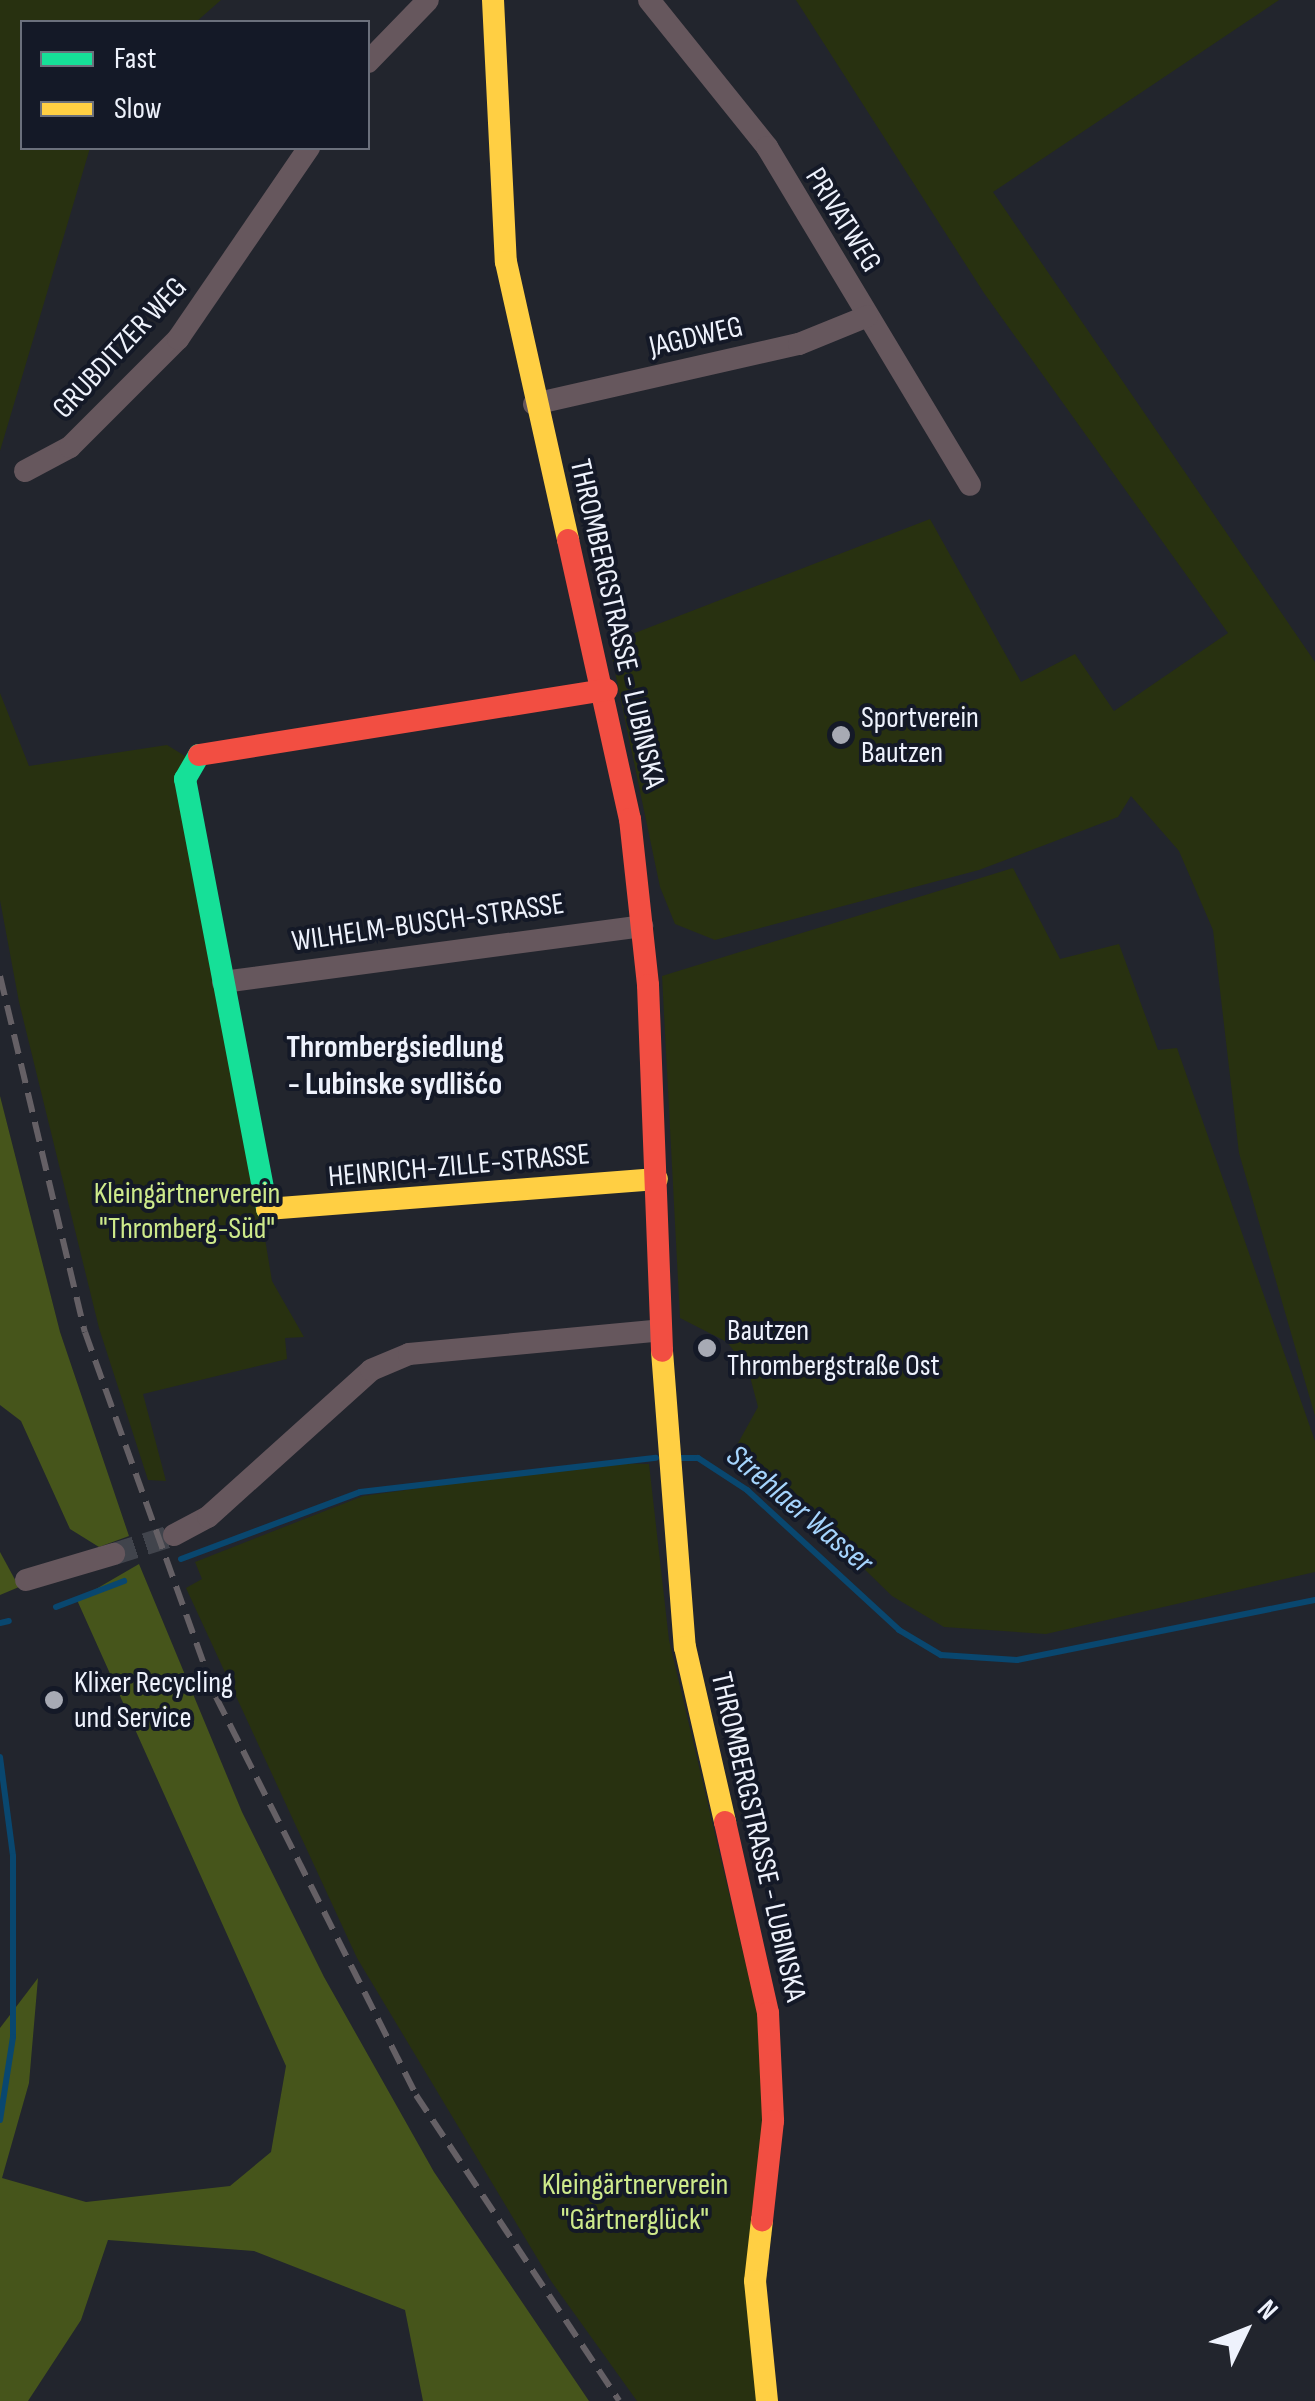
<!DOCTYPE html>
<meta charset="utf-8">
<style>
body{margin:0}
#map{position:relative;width:1315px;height:2401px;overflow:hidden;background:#22252d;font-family:"Sofia Sans Condensed",sans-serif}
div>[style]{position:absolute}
.green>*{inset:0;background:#283110}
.forest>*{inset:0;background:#46551b}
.stream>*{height:6px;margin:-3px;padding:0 3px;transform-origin:3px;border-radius:3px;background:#09476f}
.street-tunnel>*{height:22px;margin-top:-11px;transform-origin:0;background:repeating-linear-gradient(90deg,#41444c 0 22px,transparent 0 33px)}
.street>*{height:22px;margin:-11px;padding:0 11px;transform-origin:11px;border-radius:11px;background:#66575d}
.fast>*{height:22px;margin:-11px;padding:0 11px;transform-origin:11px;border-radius:11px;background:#16e098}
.slow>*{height:22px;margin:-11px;padding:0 11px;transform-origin:11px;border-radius:11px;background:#ffcf43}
.jam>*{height:22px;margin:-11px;padding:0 11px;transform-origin:11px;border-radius:11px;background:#f24e42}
.rail>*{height:6px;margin-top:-3px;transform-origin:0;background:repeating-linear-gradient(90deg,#656065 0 20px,transparent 0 30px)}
.dots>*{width:28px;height:28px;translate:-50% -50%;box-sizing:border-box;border:5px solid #141927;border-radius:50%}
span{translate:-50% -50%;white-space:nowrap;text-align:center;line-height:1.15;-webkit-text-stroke:8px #141927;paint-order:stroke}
.street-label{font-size:30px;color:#eef2fc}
.poi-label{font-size:30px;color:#eef2fc}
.left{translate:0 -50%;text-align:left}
.park-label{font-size:30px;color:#ceea8b}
.neighbourhood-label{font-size:32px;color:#eef2fc;font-weight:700}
.water-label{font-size:32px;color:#a5d4fd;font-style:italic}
.legend{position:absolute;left:20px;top:20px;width:350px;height:130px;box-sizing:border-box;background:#141927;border:2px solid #6b707c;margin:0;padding:12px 18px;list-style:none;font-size:30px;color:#eef2fc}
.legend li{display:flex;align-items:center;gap:20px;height:50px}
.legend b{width:50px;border:2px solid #6b707c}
.north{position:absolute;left:1195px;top:2281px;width:100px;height:100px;-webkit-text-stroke:8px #141927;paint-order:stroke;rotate:47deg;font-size:28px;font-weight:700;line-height:40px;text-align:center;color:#eef2fc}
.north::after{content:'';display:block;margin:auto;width:35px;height:45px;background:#eef2fc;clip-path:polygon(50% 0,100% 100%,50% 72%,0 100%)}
</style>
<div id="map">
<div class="green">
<div style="clip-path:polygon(0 0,221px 0,196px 22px,22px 22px,22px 148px,90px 148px,0 451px)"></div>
<div style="clip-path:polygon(796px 0,1279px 0,993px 192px,1315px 662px,1315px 1416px,1239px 1153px,1213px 930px,1179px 851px,1131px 796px,1118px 817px,979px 870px,715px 940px,675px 924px,660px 887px,609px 643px,930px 519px,1021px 682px,1075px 654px,1114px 711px,1228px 633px,984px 293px)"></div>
<div style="clip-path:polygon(0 693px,29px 766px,167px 745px,185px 756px,272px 1281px,304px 1337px,285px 1338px,287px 1359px,143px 1394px,166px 1481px,148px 1480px,99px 1328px,19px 1002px,0 900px)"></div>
<div style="clip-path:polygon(1013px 868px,1060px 959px,1119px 944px,1158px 1050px,1177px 1048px,1315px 1441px,1315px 1572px,1046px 1634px,944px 1627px,892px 1596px,737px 1445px,758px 1407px,748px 1369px,727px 1342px,680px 1318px,662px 976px)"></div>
<div style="clip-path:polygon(601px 1463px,649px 1464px,669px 1640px,765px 2045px,757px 2401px,637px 2401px,551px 2281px,357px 1958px,186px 1588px,202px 1579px,195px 1562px,363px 1496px)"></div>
</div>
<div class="forest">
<div style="clip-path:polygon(0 1096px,60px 1332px,129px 1536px,99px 1547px,70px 1529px,21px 1421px,0 1405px)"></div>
<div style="clip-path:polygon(0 1552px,19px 1587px,0 1595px)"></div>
<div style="clip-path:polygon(139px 1564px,242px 1812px,324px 1977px,434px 2172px,589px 2401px,423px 2401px,405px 2310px,254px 2251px,108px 2240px,81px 2320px,28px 2401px,0 2401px,0 2028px,38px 1978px,29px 2083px,2px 2178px,86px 2202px,230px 2186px,271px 2152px,286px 2066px,77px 1600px)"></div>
</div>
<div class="stream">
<div style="left:679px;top:1458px;width:19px"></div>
<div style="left:698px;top:1458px;width:59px;rotate:33.1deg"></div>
<div style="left:747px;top:1490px;width:207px;rotate:42.6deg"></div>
<div style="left:899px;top:1630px;width:49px;rotate:30.8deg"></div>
<div style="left:941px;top:1655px;width:76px;rotate:3.8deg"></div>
<div style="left:1017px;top:1660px;width:304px;rotate:-11.4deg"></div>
<div style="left:181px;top:1559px;width:191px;rotate:-20.5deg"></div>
<div style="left:360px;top:1492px;width:298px;rotate:-6.6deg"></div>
<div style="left:56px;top:1607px;width:73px;rotate:-20.9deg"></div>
<div style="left:0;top:1623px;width:9px;rotate:-13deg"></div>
<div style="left:0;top:1757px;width:100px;rotate:82.5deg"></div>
<div style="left:13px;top:1856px;width:181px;rotate:90deg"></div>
<div style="left:13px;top:2037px;width:84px;rotate:98.9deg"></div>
</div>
<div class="street-tunnel">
<div style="left:114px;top:1554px;width:63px;rotate:-17.6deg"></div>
</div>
<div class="street">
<div style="left:649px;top:0;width:189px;rotate:51.2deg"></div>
<div style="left:767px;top:147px;width:394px;rotate:59deg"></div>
<div style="left:368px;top:62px;width:86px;rotate:-45.9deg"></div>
<div style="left:534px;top:404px;width:272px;rotate:-12.8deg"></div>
<div style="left:799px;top:344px;width:74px;rotate:-22.1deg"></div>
<div style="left:25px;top:471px;width:51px;rotate:-28.1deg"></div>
<div style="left:70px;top:447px;width:153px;rotate:-45deg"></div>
<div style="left:178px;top:339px;width:232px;rotate:-55.6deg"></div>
<div style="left:223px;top:982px;width:423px;rotate:-7.6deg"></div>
<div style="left:174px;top:1535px;width:38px;rotate:-28deg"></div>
<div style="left:208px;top:1517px;width:219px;rotate:-42deg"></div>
<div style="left:371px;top:1370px;width:41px;rotate:-22.8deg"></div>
<div style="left:409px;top:1354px;width:253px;rotate:-5.4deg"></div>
<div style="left:26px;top:1580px;width:92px;rotate:-16.5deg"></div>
</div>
<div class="fast">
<div style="left:199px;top:755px;width:28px;rotate:120deg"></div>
<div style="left:185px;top:779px;width:438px;rotate:79.2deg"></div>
</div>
<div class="slow">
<div style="left:493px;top:0;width:262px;rotate:87.2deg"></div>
<div style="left:506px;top:262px;width:285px;rotate:77.4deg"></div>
<div style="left:267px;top:1209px;width:391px;rotate:-4.4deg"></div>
<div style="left:662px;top:1351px;width:297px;rotate:85.6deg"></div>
<div style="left:685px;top:1647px;width:180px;rotate:77.1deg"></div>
<div style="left:762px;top:2220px;width:61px;rotate:96.5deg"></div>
<div style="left:755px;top:2281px;width:121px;rotate:84.3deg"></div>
</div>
<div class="jam">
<div style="left:568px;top:540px;width:286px;rotate:77.5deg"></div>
<div style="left:630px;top:819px;width:167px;rotate:83.8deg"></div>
<div style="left:648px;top:985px;width:366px;rotate:87.8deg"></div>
<div style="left:199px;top:755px;width:413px;rotate:-9.1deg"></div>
<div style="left:725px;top:1822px;width:196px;rotate:77.3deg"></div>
<div style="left:768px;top:2013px;width:108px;rotate:87.3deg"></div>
<div style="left:773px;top:2121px;width:100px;rotate:96.3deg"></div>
</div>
<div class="rail">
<div style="left:0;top:976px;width:366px;rotate:76.6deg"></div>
<div style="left:85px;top:1332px;width:388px;rotate:70.3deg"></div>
<div style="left:216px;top:1697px;width:445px;rotate:63.3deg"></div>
<div style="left:416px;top:2095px;width:367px;rotate:56.4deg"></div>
</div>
<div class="dots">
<div style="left:841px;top:735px;background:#a7aab4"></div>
<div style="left:707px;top:1348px;background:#a7aab4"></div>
<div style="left:54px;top:1700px;background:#a7aab4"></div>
</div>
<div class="street-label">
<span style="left:843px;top:220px;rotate:58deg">PRIVATWEG</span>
<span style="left:696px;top:337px;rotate:-13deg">JAGDWEG</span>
<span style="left:120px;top:348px;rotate:-47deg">GRUBDITZER WEG</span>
<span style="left:617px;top:624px;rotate:77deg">THROMBERGSTRASSE - LUBINSKA</span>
<span style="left:428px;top:923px;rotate:-8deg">WILHELM-BUSCH-STRASSE</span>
<span style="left:459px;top:1166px;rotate:-5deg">HEINRICH-ZILLE-STRASSE</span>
<span style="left:758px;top:1837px;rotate:77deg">THROMBERGSTRASSE - LUBINSKA</span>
</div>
<div class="poi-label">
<span class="left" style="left:861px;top:735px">Sportverein<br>Bautzen</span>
<span class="left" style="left:727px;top:1348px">Bautzen<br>Thrombergstraße Ost</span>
<span class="left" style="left:74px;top:1700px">Klixer Recycling<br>und Service</span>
</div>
<div class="park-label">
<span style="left:187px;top:1211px">Kleingärtnerverein<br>"Thromberg-Süd"</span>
<span style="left:635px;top:2202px">Kleingärtnerverein<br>"Gärtnerglück"</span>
</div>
<div class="neighbourhood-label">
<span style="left:395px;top:1067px">Thrombergsiedlung<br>- Lubinske sydlišćo</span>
</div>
<div class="water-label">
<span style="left:799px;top:1510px;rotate:40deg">Strehlaer Wasser</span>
</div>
<ul class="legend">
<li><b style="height:12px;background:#16e098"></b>Fast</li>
<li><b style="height:12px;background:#ffcf43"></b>Slow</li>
</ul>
<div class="north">N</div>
</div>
